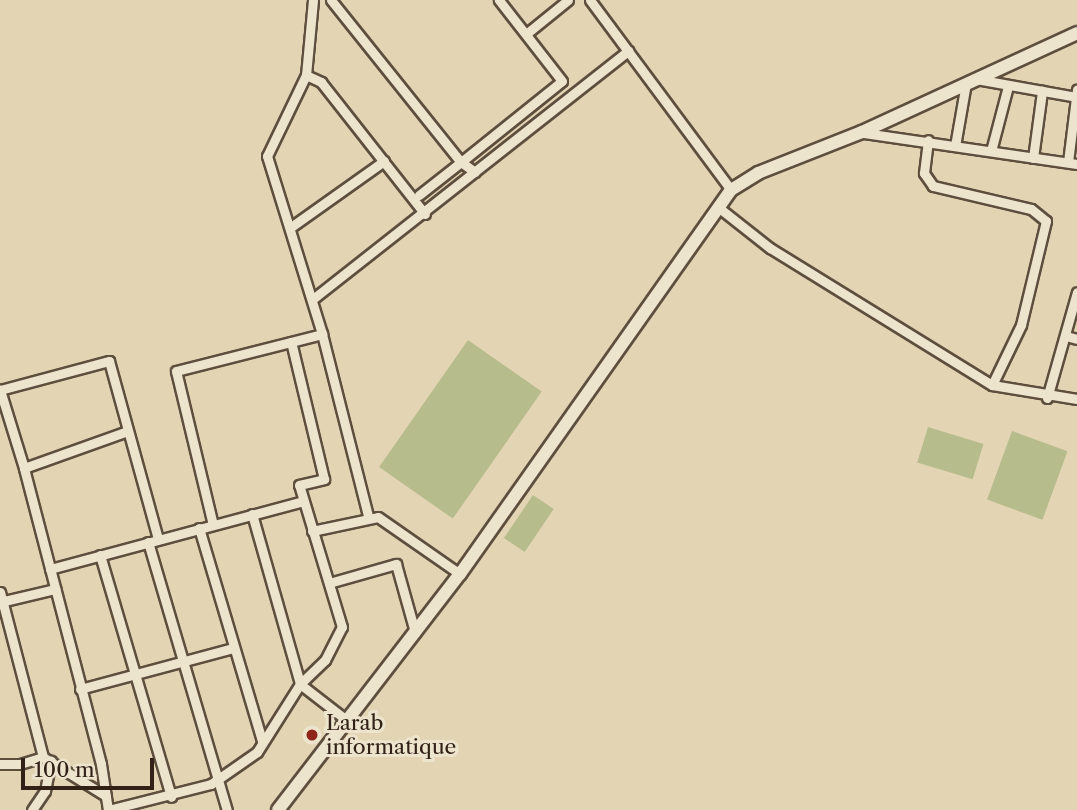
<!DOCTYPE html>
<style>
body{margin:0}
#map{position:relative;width:1077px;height:810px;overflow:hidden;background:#e3d5b4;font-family:"Libre Caslon Text",serif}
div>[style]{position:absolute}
.green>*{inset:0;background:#b6bc8b;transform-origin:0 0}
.roads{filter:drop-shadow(2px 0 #5e4e3e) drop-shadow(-2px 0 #5e4e3e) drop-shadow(0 2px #5e4e3e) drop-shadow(0 -2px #5e4e3e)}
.minor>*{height:9px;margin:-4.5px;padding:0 4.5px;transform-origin:4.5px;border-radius:4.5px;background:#ede4ce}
.secondary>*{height:12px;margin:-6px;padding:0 6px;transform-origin:6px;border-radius:6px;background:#ede4ce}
.dots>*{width:19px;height:19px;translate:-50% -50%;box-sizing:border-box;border:4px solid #ede4ce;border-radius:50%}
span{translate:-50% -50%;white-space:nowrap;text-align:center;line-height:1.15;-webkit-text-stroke:6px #ede4ce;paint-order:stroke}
.poi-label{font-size:21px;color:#322117}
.left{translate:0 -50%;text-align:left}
.scale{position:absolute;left:21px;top:758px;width:133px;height:32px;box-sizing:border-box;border:4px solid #322117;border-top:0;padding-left:9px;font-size:21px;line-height:24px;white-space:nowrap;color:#322117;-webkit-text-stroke:5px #ede4ce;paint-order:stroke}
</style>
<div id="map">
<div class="green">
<div style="left:468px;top:340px;width:90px;height:155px;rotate:35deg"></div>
<div style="left:928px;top:427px;width:58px;height:37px;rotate:17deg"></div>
<div style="left:1012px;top:431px;width:59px;height:73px;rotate:20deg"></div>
<div style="left:533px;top:495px;width:25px;height:52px;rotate:34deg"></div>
</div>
<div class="roads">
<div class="minor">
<div style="left:313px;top:0;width:75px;rotate:95.3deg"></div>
<div style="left:306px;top:75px;width:90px;rotate:115.7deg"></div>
<div style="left:267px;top:156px;width:186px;rotate:72.8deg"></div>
<div style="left:331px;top:0;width:208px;rotate:51.3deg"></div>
<div style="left:461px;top:162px;width:129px;rotate:-38.7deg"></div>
<div style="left:562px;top:81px;width:103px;rotate:-127.9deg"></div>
<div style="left:590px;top:0;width:237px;rotate:53.4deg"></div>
<div style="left:526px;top:34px;width:54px;rotate:-39deg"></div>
<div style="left:306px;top:75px;width:17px;rotate:25deg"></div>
<div style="left:321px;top:82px;width:168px;rotate:51.8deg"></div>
<div style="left:976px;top:79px;width:103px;rotate:10.1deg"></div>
<div style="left:864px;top:133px;width:215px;rotate:8.3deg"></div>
<div style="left:955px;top:146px;width:64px;rotate:-80.1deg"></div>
<div style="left:991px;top:151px;width:67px;rotate:-75.3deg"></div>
<div style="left:1033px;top:158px;width:68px;rotate:-82.3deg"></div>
<div style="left:1068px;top:162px;width:73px;rotate:-82.9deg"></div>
<div style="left:419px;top:195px;width:53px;rotate:-38.2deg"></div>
<div style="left:461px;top:162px;width:17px;rotate:36deg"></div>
<div style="left:718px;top:207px;width:66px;rotate:38.3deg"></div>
<div style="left:770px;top:248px;width:261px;rotate:31.7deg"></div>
<div style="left:992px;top:385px;width:67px;rotate:-64.2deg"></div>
<div style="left:1021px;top:325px;width:107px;rotate:-76.5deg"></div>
<div style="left:1046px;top:221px;width:19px;rotate:-141deg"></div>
<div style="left:1031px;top:209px;width:101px;rotate:-166.8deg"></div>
<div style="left:933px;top:186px;width:16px;rotate:-125deg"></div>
<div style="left:924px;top:173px;width:33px;rotate:-83deg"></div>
<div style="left:291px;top:227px;width:114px;rotate:-35.4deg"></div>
<div style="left:314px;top:298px;width:400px;rotate:-38.2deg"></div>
<div style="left:1066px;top:336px;width:11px;rotate:15deg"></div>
<div style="left:992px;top:385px;width:86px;rotate:9.4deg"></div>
<div style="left:1047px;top:398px;width:110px;rotate:-74.2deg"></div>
<div style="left:24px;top:468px;width:82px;rotate:-107.1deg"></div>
<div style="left:0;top:390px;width:113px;rotate:-14.9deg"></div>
<div style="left:109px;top:361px;width:185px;rotate:74.6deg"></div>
<div style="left:252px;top:514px;width:177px;rotate:74.2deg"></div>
<div style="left:300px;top:684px;width:62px;rotate:37.8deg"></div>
<div style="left:213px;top:525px;width:158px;rotate:-103.5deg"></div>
<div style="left:176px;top:371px;width:151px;rotate:-14.2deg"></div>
<div style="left:322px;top:334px;width:188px;rotate:75.8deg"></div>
<div style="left:199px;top:528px;width:222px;rotate:73.5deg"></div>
<div style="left:312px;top:531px;width:67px;rotate:-12deg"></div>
<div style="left:378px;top:517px;width:100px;rotate:34.8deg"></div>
<div style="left:148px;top:542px;width:279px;rotate:73.6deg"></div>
<div style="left:100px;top:555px;width:252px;rotate:73.6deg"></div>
<div style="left:50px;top:569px;width:262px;rotate:-15deg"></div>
<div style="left:329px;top:583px;width:70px;rotate:-15.8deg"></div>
<div style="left:396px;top:564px;width:71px;rotate:74.4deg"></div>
<div style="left:0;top:592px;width:171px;rotate:75.4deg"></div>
<div style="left:0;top:602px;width:57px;rotate:-13.3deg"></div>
<div style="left:80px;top:689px;width:158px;rotate:-15deg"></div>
<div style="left:0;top:764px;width:20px"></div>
<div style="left:20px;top:764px;width:24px;rotate:-17deg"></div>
<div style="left:43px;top:757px;width:74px;rotate:31.8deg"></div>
<div style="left:32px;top:810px;width:23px;rotate:-56deg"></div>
<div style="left:45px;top:791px;width:31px;rotate:-79deg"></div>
<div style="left:108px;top:810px;width:106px;rotate:-14.2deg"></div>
<div style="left:211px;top:784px;width:56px;rotate:-34.8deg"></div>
<div style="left:257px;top:752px;width:80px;rotate:-57.7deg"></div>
<div style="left:300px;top:684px;width:35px;rotate:-44deg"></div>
<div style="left:325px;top:660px;width:37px;rotate:-63deg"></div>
<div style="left:342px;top:627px;width:148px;rotate:-106.8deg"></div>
<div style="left:299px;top:485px;width:26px;rotate:-13deg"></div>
<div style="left:324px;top:479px;width:141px;rotate:-103.5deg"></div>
<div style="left:108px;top:810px;width:47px;rotate:-98.7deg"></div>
<div style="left:101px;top:764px;width:306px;rotate:-104.6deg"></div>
<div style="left:24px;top:468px;width:110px;rotate:-19.6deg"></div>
</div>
<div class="secondary">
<div style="left:278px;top:810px;width:298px;rotate:-52.4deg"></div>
<div style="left:460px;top:574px;width:470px;rotate:-54.8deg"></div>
<div style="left:731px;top:190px;width:32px;rotate:-32deg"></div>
<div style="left:758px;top:173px;width:112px;rotate:-21.5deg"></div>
<div style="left:862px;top:132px;width:237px;rotate:-24.7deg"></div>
</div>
</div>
<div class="dots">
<div style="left:312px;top:735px;background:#8f2418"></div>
</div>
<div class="poi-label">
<span class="left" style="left:326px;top:735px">Larab<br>informatique</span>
</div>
<div class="scale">100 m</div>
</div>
